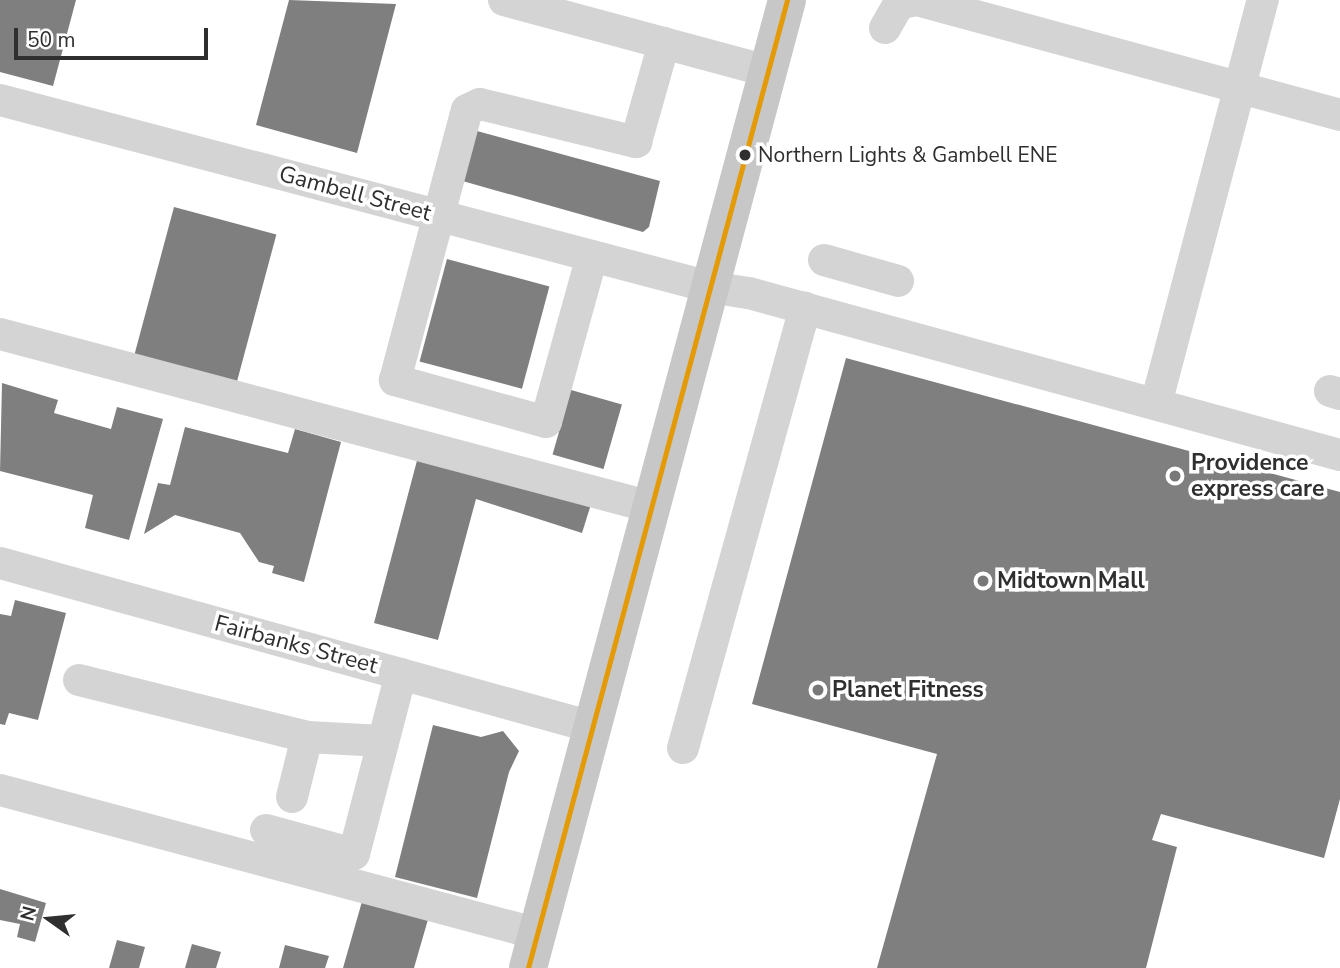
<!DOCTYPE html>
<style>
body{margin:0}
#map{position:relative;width:1340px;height:968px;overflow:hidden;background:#fff;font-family:"Nunito Sans",sans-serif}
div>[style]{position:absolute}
.building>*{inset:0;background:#7f7f7f;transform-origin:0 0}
.minor>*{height:32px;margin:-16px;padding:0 16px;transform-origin:16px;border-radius:16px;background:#d4d4d4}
.major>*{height:38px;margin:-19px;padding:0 19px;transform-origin:19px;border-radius:19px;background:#c7c7c7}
.bus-1>*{height:5px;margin:-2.5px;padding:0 2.5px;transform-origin:2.5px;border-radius:2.5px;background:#e39a05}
.dots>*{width:19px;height:19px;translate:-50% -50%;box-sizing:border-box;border:4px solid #fff;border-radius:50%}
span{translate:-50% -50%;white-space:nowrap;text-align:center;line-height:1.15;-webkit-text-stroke:7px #fff;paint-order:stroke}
.bus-label{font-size:21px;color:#2f2f2f}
.left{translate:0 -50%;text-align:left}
.street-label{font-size:23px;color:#2f2f2f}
.poi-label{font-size:23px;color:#2f2f2f;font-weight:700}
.north{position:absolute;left:14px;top:884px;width:70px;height:70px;-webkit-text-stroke:5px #fff;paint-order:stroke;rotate:285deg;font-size:19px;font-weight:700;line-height:28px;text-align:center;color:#2f2f2f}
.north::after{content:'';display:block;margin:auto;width:24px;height:32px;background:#2f2f2f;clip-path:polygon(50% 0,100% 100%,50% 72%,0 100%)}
.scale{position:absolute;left:14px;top:28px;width:194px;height:32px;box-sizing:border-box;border:4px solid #2f2f2f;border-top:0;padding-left:9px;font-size:21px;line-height:24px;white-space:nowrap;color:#2f2f2f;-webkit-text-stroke:5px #fff;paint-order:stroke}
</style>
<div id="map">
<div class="building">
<div style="clip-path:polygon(0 0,76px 0,53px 86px,0 72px)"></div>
<div style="clip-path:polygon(289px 0,396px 4px,357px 153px,256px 125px)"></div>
<div style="clip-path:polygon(466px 128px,660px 181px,649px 227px,643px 232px,452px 178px)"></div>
<div style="left:174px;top:207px;width:106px;height:154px;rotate:15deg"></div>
<div style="left:447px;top:259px;width:106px;height:106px;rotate:15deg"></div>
<div style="clip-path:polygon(846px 358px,1340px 492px,1340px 799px,1324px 858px,1161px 814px,1152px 840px,1177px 847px,1146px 968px,877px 968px,937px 754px,752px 704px)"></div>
<div style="clip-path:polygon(2px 383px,58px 400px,54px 413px,111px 429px,117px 407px,163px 419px,129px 540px,85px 528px,93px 495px,0 471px)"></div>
<div style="left:571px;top:390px;width:53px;height:67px;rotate:16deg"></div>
<div style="clip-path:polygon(185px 427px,288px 453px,295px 429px,341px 442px,304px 582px,272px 573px,274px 566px,259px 562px,240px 533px,175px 515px,144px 534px,158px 483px,170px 485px)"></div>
<div style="clip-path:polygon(419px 453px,592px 501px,582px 533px,476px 499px,438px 640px,374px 623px)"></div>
<div style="clip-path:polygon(15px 600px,66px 613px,38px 720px,9px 713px,5px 725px,0 724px,0 614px,11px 616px)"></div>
<div style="clip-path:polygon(433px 725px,481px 737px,503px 731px,519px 751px,509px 772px,477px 898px,395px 877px)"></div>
<div style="clip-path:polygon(0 889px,46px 903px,35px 942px,17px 937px,20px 924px,0 920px)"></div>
<div style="clip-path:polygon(363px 898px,429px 916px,414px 968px,343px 968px)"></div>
<div style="clip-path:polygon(117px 940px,145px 947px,139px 968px,109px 968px)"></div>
<div style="clip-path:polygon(192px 944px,221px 952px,216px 968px,185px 968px)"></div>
<div style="clip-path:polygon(285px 945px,329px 956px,325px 968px,279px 968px)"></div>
</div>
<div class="minor">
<div style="left:504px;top:0;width:272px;rotate:15.1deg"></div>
<div style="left:917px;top:0;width:438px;rotate:15.2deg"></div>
<div style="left:885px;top:28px;width:28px;rotate:-60deg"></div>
<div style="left:899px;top:4px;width:16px;rotate:-14deg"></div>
<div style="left:0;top:100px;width:734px;rotate:14.76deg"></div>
<div style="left:710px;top:287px;width:39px;rotate:9deg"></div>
<div style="left:749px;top:293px;width:613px;rotate:15.33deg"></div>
<div style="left:592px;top:256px;width:172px;rotate:105.5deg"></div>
<div style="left:546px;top:422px;width:157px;rotate:-164.5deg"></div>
<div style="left:395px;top:380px;width:279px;rotate:-75.1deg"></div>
<div style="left:467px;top:110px;width:14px;rotate:-25deg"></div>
<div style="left:480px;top:104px;width:161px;rotate:13.7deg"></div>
<div style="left:636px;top:142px;width:103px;rotate:-74.2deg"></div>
<div style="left:824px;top:260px;width:77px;rotate:15.8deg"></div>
<div style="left:0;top:334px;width:674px;rotate:14.88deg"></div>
<div style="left:1330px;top:391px;width:10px;rotate:17deg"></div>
<div style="left:1156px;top:404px;width:418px;rotate:-75.2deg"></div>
<div style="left:0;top:563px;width:614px;rotate:15.48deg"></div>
<div style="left:79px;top:680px;width:235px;rotate:14deg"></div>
<div style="left:307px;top:737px;width:76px;rotate:3deg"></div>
<div style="left:683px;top:748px;width:457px;rotate:-74.5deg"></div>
<div style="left:0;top:790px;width:557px;rotate:14.98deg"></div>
<div style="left:292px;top:797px;width:62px;rotate:-76deg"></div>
<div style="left:266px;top:830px;width:91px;rotate:15.3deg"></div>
<div style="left:354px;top:854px;width:186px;rotate:-75.4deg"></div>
</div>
<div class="major">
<div style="left:528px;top:968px;width:1002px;rotate:-75.02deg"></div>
</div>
<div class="bus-1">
<div style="left:528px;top:968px;width:1002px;rotate:-75.02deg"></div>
</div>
<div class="dots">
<div style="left:745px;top:155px;background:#2f2f2f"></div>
<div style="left:1175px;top:476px;background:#787878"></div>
<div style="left:983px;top:581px;background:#787878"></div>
<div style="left:818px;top:690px;background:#787878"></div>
</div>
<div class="bus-label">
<span class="left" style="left:758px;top:155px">Northern Lights &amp; Gambell ENE</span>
</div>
<div class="street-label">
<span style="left:355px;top:194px;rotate:15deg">Gambell Street</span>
<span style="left:296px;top:645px;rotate:15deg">Fairbanks Street</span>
</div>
<div class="poi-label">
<span class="left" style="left:1191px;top:476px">Providence<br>express care</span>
<span class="left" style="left:997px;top:581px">Midtown Mall</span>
<span class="left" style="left:832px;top:690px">Planet Fitness</span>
</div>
<div class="north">N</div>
<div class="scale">50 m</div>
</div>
